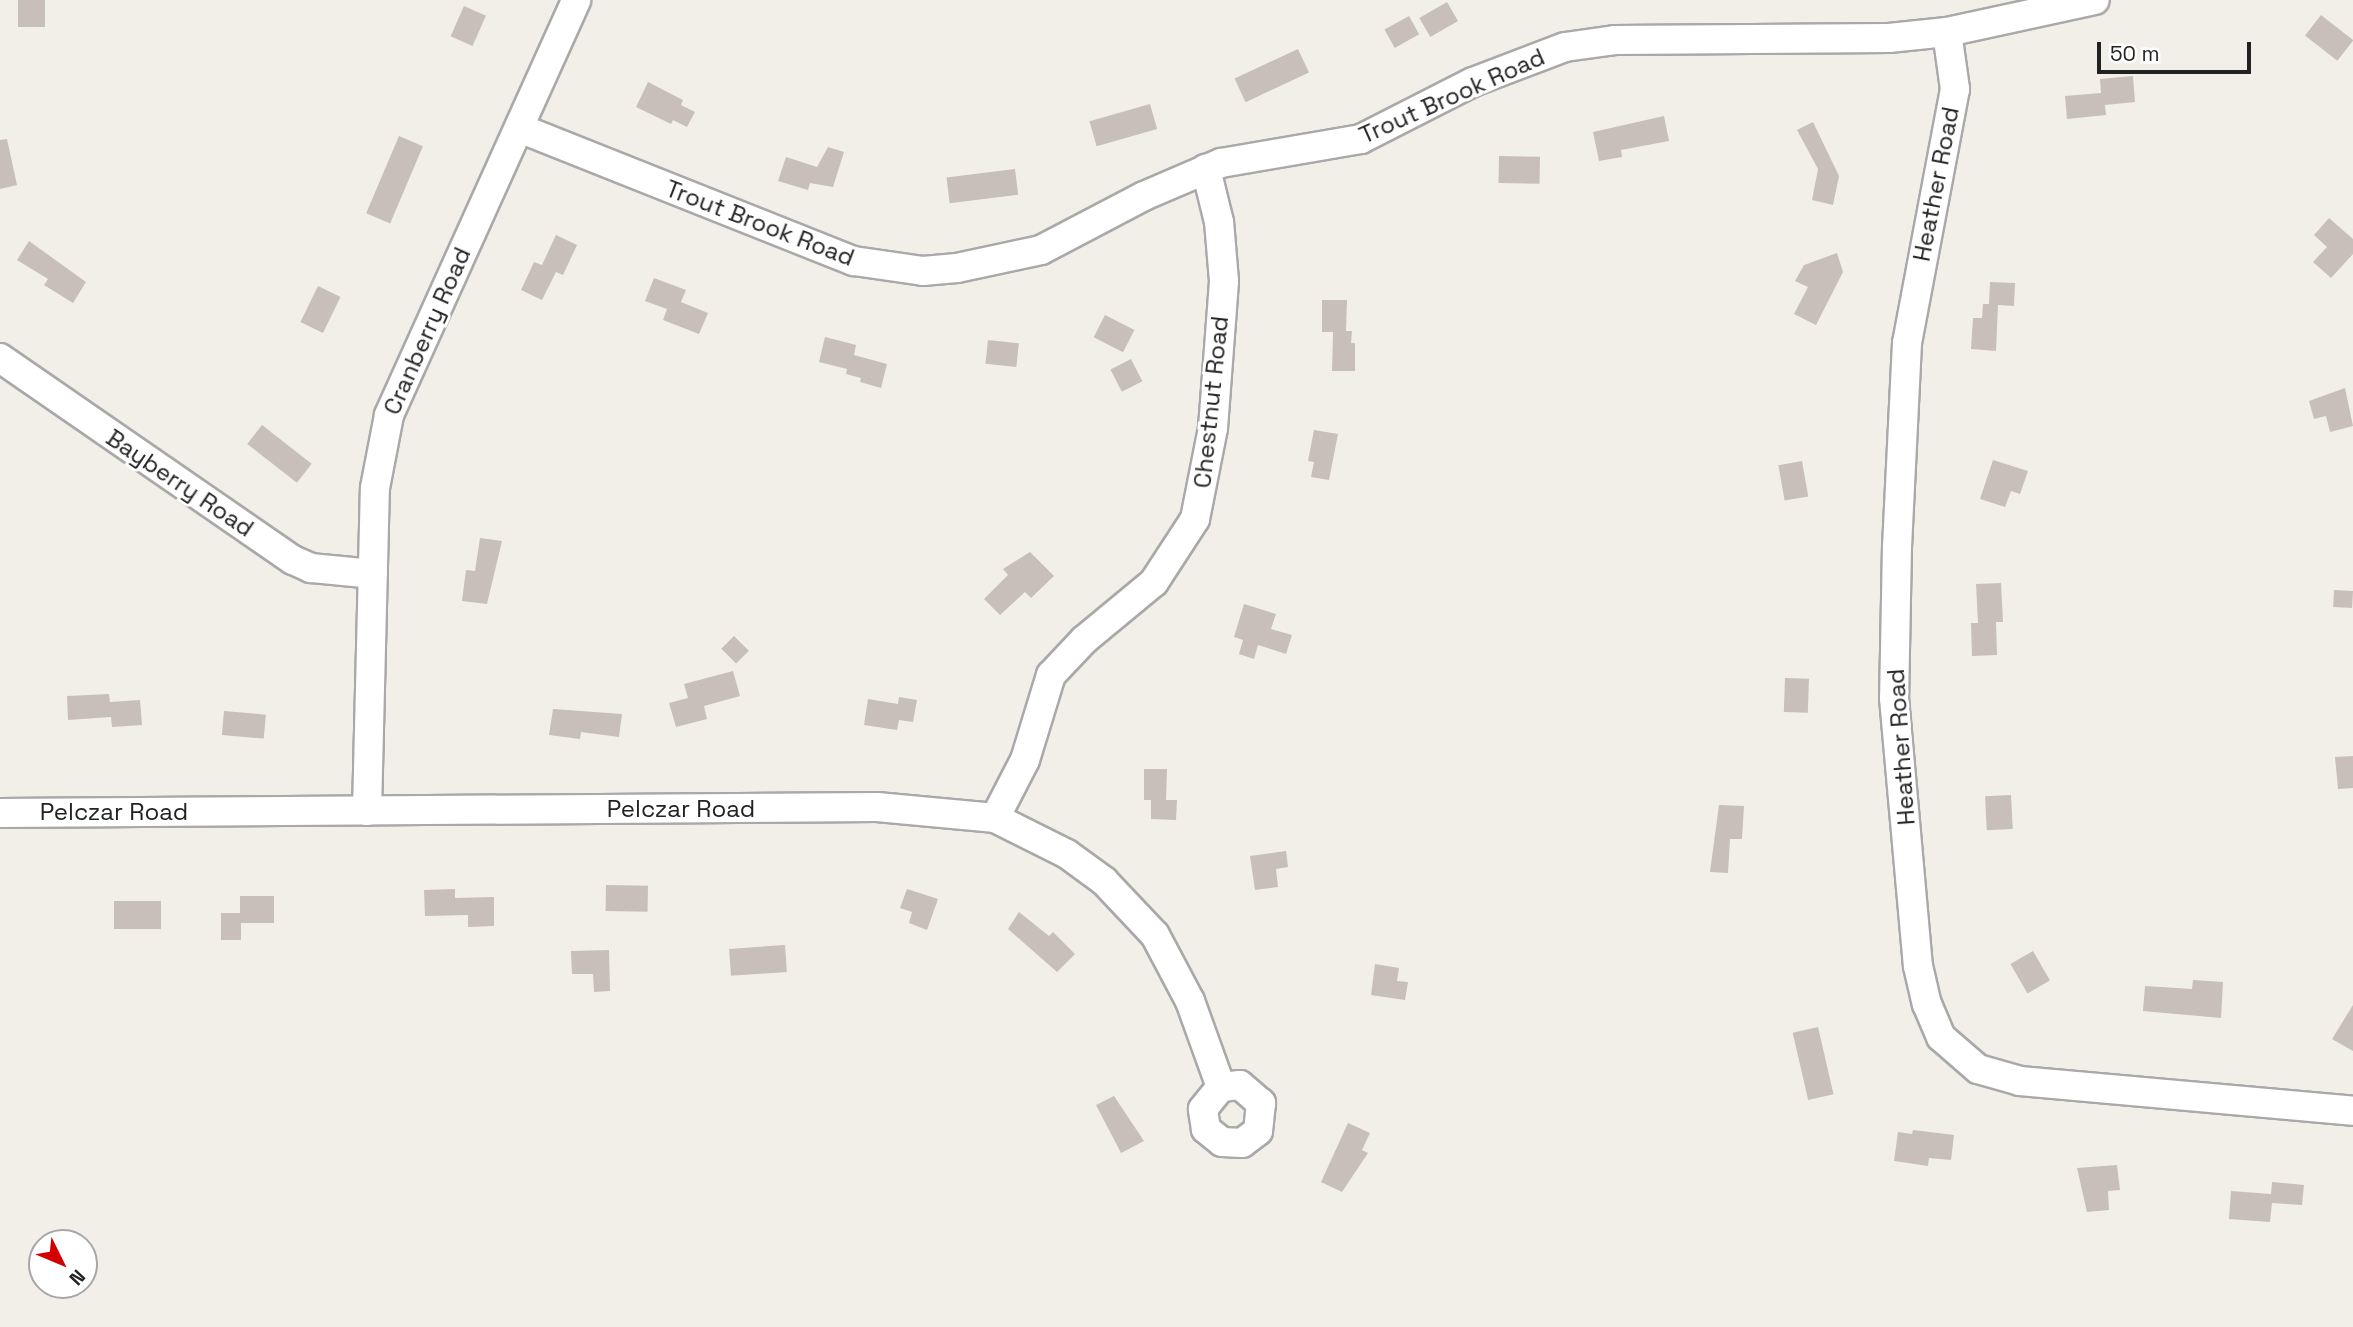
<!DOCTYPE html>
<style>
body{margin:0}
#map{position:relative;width:2353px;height:1327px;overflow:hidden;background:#f2efe9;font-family:"Space Grotesk",sans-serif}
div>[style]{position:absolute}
.building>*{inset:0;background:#c7bfb8;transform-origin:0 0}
.roads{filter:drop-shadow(2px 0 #a9a9a9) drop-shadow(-2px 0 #a9a9a9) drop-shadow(0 2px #a9a9a9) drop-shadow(0 -2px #a9a9a9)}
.minor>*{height:28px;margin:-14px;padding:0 14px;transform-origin:14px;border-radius:14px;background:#fff}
span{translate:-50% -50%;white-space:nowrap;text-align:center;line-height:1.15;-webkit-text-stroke:6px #fff;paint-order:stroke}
.street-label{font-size:24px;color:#222}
.north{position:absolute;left:28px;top:1229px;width:70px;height:70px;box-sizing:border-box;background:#fff;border:2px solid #a7a7a7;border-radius:50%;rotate:133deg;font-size:19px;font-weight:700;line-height:28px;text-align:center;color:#222}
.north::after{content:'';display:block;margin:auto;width:24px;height:32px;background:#d40000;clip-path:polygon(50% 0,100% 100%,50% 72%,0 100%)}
.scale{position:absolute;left:2097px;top:42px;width:154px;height:32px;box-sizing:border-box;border:4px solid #222;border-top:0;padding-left:9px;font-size:21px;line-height:24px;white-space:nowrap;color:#222;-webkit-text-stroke:5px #fff;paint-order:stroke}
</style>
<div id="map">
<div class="building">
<div style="left:18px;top:0;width:27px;height:27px"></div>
<div style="left:1447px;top:2px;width:22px;height:32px;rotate:60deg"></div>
<div style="left:464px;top:6px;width:24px;height:33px;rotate:24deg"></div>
<div style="left:2321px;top:15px;width:41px;height:26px;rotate:38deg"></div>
<div style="left:1409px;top:16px;width:21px;height:28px;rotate:61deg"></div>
<div style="left:1298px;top:49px;width:26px;height:70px;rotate:65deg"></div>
<div style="clip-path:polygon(2133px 76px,2135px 102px,2105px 105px,2106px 115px,2067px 119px,2065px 96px,2101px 93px,2100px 79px)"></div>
<div style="clip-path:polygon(648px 82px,683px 100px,681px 105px,695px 112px,687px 127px,673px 120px,671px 124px,636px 107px)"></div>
<div style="left:1150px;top:104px;width:26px;height:63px;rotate:74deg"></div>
<div style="clip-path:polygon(1664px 116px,1669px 141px,1621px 150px,1622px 157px,1599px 161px,1593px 132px)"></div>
<div style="clip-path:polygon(1813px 122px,1839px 176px,1833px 205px,1812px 200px,1818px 169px,1797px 130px)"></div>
<div style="left:399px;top:136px;width:26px;height:84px;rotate:23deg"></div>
<div style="clip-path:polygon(7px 139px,17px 185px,0 189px,0 140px)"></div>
<div style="clip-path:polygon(828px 147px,844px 152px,833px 187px,810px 183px,808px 190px,778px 181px,786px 157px,817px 167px)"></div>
<div style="left:1499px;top:156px;width:41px;height:27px;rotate:1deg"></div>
<div style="left:1015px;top:169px;width:26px;height:69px;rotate:83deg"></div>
<div style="clip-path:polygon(2329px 218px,2353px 239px,2353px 254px,2331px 278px,2313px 262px,2327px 247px,2314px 235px)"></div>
<div style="clip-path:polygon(556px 235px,577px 245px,563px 275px,556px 272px,542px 300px,521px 290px,534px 262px,542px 265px)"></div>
<div style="clip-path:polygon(29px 241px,86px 282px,73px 303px,44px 285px,48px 279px,17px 260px)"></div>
<div style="clip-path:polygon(1837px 253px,1843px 272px,1816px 325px,1794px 314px,1808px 287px,1795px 281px,1804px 265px)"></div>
<div style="clip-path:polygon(654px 278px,686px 290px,681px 302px,708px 313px,699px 334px,663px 320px,667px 309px,645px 301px)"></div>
<div style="clip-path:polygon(1990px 282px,2015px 283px,2014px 306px,1998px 305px,1996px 351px,1971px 349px,1973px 318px,1982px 318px,1983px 304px,1989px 304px)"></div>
<div style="left:318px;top:286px;width:25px;height:40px;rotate:26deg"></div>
<div style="clip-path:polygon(1322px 300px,1347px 300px,1346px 331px,1352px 331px,1351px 343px,1355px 343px,1355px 371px,1332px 371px,1333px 332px,1322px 332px)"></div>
<div style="left:1105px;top:315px;width:33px;height:25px;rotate:27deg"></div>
<div style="clip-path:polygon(825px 337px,856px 345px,854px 355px,887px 364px,881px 388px,860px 382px,861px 378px,846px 374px,847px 369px,819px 362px)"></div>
<div style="left:988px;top:340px;width:31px;height:24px;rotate:6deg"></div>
<div style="left:1131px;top:359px;width:25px;height:23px;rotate:63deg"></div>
<div style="clip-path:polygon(2345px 388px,2353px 426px,2330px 432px,2326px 416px,2314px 419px,2309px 401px)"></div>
<div style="left:262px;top:425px;width:63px;height:24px;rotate:38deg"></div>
<div style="clip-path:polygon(1314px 430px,1338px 434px,1329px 480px,1311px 477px,1314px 462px,1308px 461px)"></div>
<div style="clip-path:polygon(1993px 460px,2028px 471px,2020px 494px,2011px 491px,2005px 507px,1980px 499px)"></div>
<div style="left:1802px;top:461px;width:36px;height:24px;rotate:80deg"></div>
<div style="clip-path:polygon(480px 538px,502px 541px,487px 604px,462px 601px,466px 570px,475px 571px)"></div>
<div style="clip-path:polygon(1030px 552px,1054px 576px,1031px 598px,1025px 592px,1000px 615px,984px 599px,1008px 575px,1003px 569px)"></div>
<div style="clip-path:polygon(2001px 583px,2003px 622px,1996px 622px,1997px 655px,1972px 656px,1971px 623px,1978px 623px,1976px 584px)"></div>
<div style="left:2334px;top:590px;width:19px;height:17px;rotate:3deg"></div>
<div style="clip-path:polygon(1244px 604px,1276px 614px,1271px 629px,1292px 635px,1286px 654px,1258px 645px,1254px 659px,1239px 654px,1243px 640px,1234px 637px)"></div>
<div style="left:734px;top:636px;width:21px;height:18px;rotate:45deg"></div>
<div style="clip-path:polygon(733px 671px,740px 696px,704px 706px,707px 719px,676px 727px,669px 703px,688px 698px,684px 684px)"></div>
<div style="left:1785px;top:678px;width:24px;height:34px;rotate:2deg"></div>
<div style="clip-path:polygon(109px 694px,110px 702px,140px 700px,142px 725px,112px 727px,111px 717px,68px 720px,67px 696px)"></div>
<div style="clip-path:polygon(899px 697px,917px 700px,913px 722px,899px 720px,897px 730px,864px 725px,868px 699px,898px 704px)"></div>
<div style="clip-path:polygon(553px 709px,622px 714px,619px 737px,581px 732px,580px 739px,549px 735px)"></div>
<div style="left:224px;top:711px;width:42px;height:24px;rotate:5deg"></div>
<div style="clip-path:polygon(2353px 756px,2353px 788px,2338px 789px,2335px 757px)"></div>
<div style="clip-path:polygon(1144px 769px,1167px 769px,1166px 800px,1177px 800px,1176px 820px,1151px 819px,1151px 800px,1144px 800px)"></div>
<div style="left:2011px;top:795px;width:34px;height:26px;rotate:87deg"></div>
<div style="clip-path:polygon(1719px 805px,1744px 806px,1742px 839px,1730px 839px,1728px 873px,1710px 872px)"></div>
<div style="clip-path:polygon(1286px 851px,1288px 867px,1276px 869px,1278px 887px,1255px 890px,1250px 856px)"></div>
<div style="left:606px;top:885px;width:42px;height:26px;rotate:1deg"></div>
<div style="clip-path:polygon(455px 889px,455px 898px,494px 897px,494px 926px,468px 927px,468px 915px,425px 916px,424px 890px)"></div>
<div style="clip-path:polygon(907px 889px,938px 899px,927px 930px,909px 923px,912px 912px,900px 908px)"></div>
<div style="clip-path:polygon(240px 896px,274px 896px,274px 923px,241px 923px,241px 940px,221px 940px,221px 913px,240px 913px)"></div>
<div style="left:114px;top:901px;width:47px;height:28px"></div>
<div style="clip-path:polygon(1019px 912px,1049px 936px,1053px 932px,1075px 954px,1057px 972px,1008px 929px)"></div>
<div style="left:785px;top:945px;width:27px;height:56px;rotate:86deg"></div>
<div style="clip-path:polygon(609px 950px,610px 991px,594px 992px,593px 974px,572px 974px,571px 951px)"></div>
<div style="left:2033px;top:951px;width:34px;height:26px;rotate:60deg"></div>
<div style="clip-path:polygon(1375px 964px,1399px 968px,1397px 981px,1408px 982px,1405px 1000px,1371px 995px)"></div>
<div style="clip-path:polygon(2193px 980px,2223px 982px,2221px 1018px,2143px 1011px,2145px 986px,2192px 989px)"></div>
<div style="clip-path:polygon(2353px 1005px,2353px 1051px,2332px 1039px)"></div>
<div style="left:1818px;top:1027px;width:69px;height:26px;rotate:77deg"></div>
<div style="clip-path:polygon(1114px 1096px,1144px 1141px,1121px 1153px,1096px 1105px)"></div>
<div style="clip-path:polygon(1348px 1123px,1370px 1133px,1362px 1150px,1368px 1153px,1342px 1192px,1321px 1182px)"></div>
<div style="clip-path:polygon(1913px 1130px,1954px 1135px,1951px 1160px,1929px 1158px,1928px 1166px,1894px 1161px,1898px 1132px,1912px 1134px)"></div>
<div style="clip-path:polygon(2117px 1165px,2120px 1190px,2108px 1191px,2109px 1210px,2087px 1212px,2077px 1168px)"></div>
<div style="clip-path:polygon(2272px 1182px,2304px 1185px,2302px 1205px,2272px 1203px,2270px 1222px,2229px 1219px,2231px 1191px,2271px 1194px)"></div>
</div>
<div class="roads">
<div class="minor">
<div style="left:1947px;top:32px;width:58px;rotate:82deg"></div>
<div style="left:1955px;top:89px;width:258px;rotate:100.7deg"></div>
<div style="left:1907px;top:343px;width:203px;rotate:92.8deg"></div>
<div style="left:1897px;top:546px;width:152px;rotate:91.1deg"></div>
<div style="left:1894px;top:698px;width:269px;rotate:84.9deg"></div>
<div style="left:1918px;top:966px;width:39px;rotate:77deg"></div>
<div style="left:1927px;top:1004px;width:36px;rotate:67deg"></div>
<div style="left:1941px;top:1037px;width:49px;rotate:40.9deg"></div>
<div style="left:1978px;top:1069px;width:44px;rotate:15.9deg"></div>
<div style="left:2020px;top:1081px;width:334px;rotate:5.1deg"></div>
<div style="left:519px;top:128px;width:360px;rotate:21.7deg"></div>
<div style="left:854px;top:261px;width:70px;rotate:8.2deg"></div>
<div style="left:923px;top:271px;width:34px;rotate:-5deg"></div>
<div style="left:957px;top:268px;width:86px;rotate:-12.1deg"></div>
<div style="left:1041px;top:250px;width:116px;rotate:-27.7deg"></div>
<div style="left:1144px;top:196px;width:84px;rotate:-23.2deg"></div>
<div style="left:1221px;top:163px;width:142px;rotate:-9.7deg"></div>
<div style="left:1361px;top:139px;width:126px;rotate:-27deg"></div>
<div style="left:1473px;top:82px;width:98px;rotate:-20.8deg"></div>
<div style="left:1565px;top:47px;width:50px;rotate:-8deg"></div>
<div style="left:1615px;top:40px;width:274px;rotate:-0.4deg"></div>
<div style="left:1889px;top:38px;width:58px;rotate:-5.9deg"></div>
<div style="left:1947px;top:32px;width:151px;rotate:-12.2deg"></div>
<div style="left:0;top:358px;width:356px;rotate:34.6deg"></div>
<div style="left:293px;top:560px;width:20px;rotate:24deg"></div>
<div style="left:311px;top:568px;width:62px;rotate:5.5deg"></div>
<div style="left:367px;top:811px;width:323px;rotate:-88.6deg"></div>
<div style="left:375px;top:488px;width:74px;rotate:-79.1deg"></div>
<div style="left:389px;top:415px;width:455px;rotate:-65.7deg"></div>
<div style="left:0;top:813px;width:877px;rotate:-0.39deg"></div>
<div style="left:877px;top:807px;width:119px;rotate:5.3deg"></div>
<div style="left:995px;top:818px;width:80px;rotate:26.6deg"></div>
<div style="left:1067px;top:854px;width:46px;rotate:36.1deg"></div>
<div style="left:1104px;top:881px;width:74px;rotate:46.6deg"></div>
<div style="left:1155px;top:935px;width:75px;rotate:62.1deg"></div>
<div style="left:1190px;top:1001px;width:91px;rotate:70.2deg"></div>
<div style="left:1221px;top:1087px;width:19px;rotate:-6deg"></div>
<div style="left:1240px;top:1085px;width:28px;rotate:41deg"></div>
<div style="left:1261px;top:1103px;width:28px;rotate:96deg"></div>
<div style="left:1258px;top:1131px;width:20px;rotate:143deg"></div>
<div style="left:1242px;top:1143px;width:20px;rotate:-177deg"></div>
<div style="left:1222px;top:1142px;width:21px;rotate:-141deg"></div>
<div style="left:1206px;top:1129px;width:20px;rotate:-99deg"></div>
<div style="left:1203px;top:1109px;width:28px;rotate:-51deg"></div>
<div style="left:995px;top:818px;width:65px;rotate:-62.7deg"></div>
<div style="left:1025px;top:760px;width:89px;rotate:-73deg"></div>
<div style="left:1051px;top:675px;width:48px;rotate:-46.7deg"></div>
<div style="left:1084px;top:640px;width:91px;rotate:-39.6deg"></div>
<div style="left:1154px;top:582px;width:75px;rotate:-56.9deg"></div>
<div style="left:1195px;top:519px;width:93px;rotate:-78.8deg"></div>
<div style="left:1213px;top:428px;width:147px;rotate:-85.7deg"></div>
<div style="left:1224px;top:281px;width:59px;rotate:-94.8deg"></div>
<div style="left:1219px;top:222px;width:55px;rotate:-103.8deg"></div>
</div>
</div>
<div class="street-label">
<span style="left:1452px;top:96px;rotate:-24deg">Trout Brook Road</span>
<span style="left:1936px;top:184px;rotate:-79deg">Heather Road</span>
<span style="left:760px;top:223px;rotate:21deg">Trout Brook Road</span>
<span style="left:427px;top:331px;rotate:-66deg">Cranberry Road</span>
<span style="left:1211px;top:402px;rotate:-84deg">Chestnut Road</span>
<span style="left:180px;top:483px;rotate:34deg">Bayberry Road</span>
<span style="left:1901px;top:747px;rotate:-94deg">Heather Road</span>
<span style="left:681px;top:809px">Pelczar Road</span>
<span style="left:114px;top:812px">Pelczar Road</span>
</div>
<div class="north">N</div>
<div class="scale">50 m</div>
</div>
